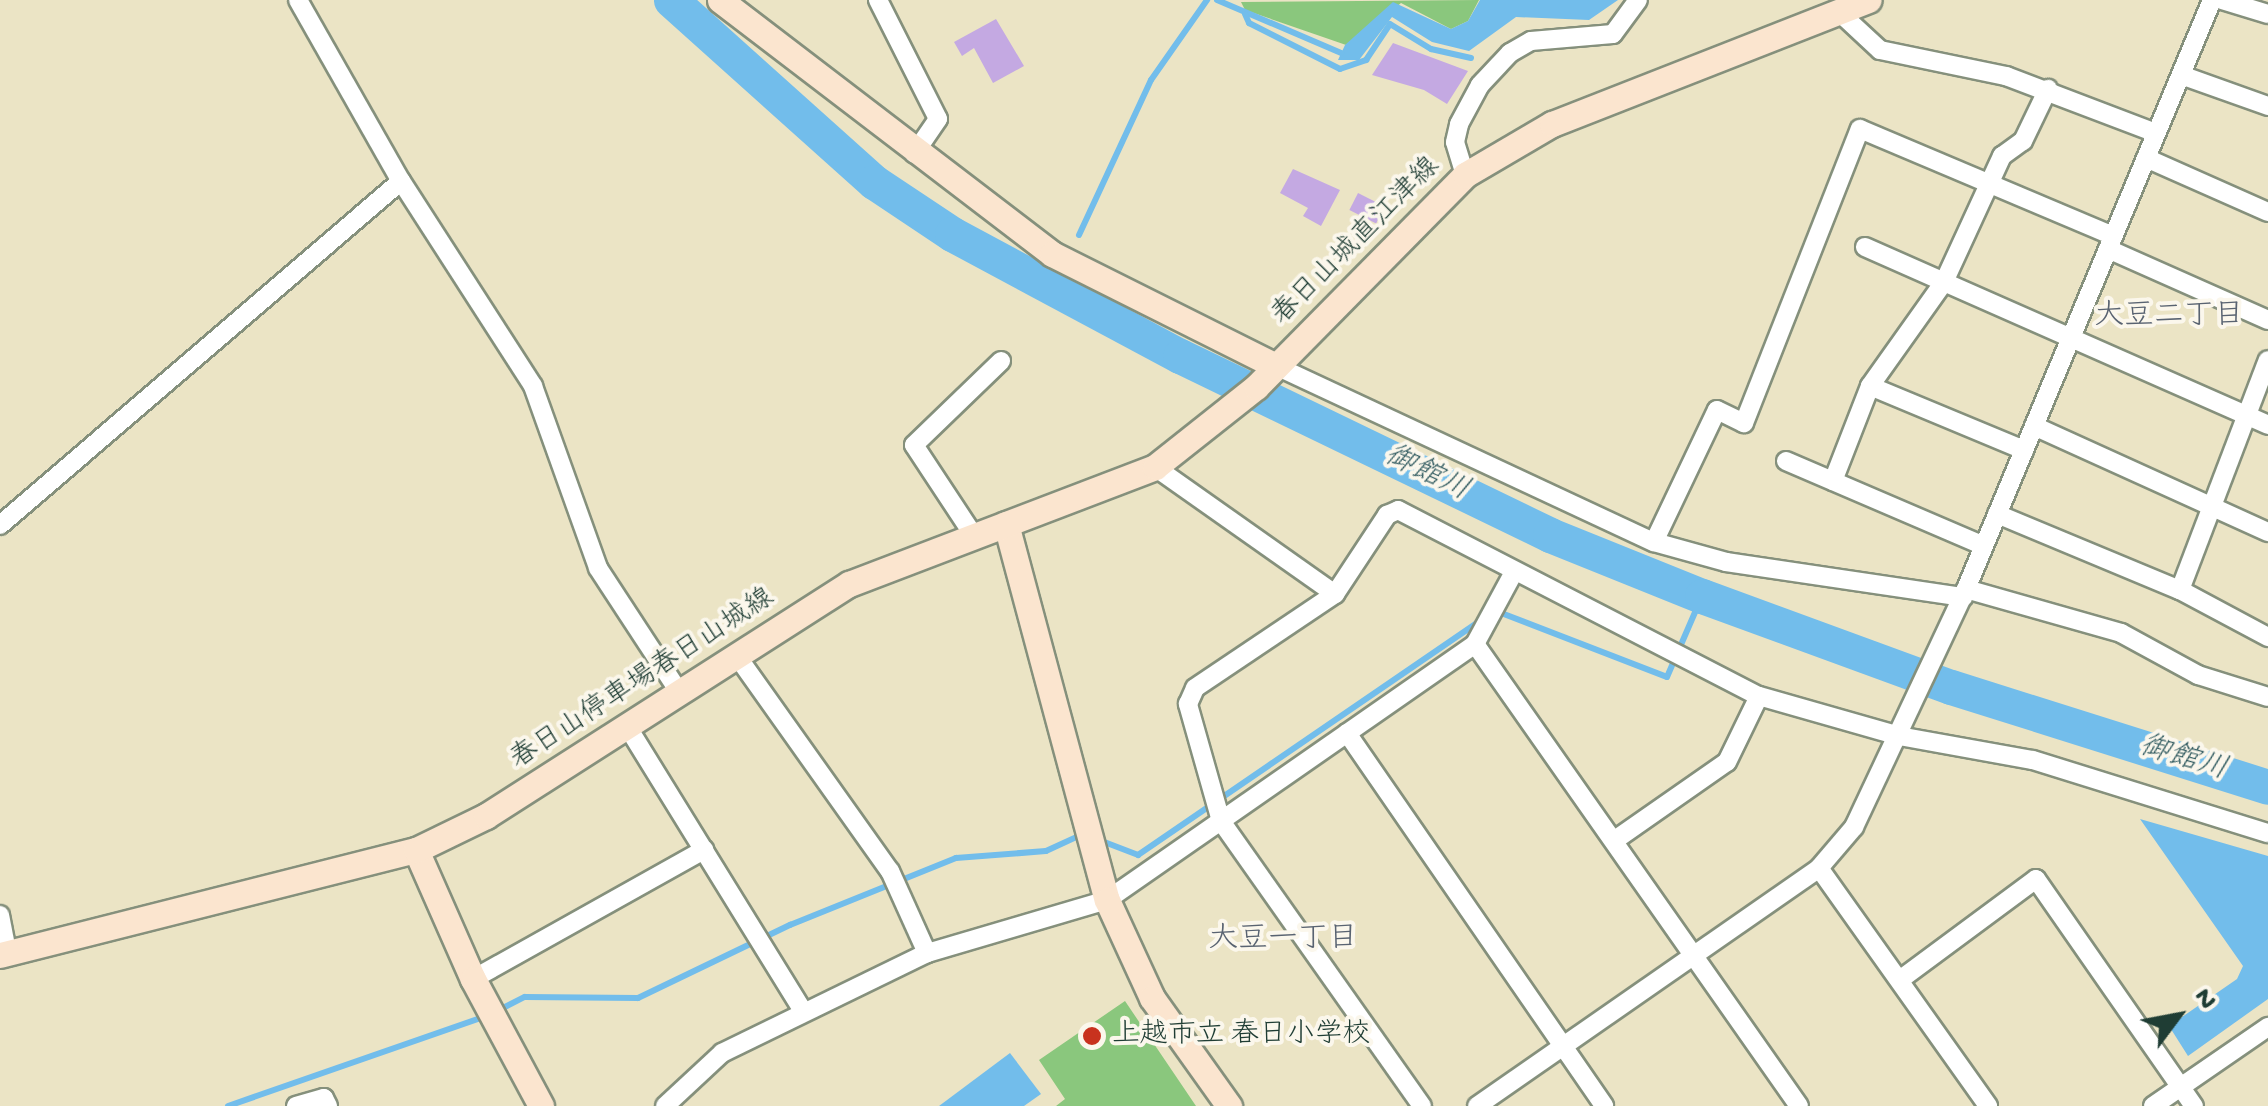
<!DOCTYPE html>
<meta charset="utf-8">
<style>
body{margin:0}
#map{position:relative;width:2268px;height:1106px;overflow:hidden;background:#ebe4c5;font-family:"Gochi Hand","Klee One",sans-serif}
div>[style]{position:absolute}
.green>*{inset:0;background:#8ac77d}
.water>*{inset:0;background:#72bdeb}
.stream>*{height:6px;margin:-3px;padding:0 3px;transform-origin:3px;border-radius:3px;background:#72bdeb}
.river>*{height:35px;margin:-17.5px;padding:0 17.5px;transform-origin:17.5px;border-radius:17.5px;background:#72bdeb}
.building>*{inset:0;background:#c4a9e2;transform-origin:0 0}
.roads{filter:drop-shadow(2px 0 #85907c) drop-shadow(-2px 0 #85907c) drop-shadow(0 2px #85907c) drop-shadow(0 -2px #85907c)}
.street>*{height:18px;margin:-9px;padding:0 9px;transform-origin:9px;border-radius:9px;background:#fff}
.secondary>*{height:25px;margin:-12.5px;padding:0 12.5px;transform-origin:12.5px;border-radius:12.5px;background:#fbe5cf}
.dots>*{width:28px;height:28px;translate:-50% -50%;box-sizing:border-box;border:5px solid #fbf7ec;border-radius:50%}
span{translate:-50% -50%;white-space:nowrap;text-align:center;line-height:1.15;-webkit-text-stroke:8px #fbf7ec;paint-order:stroke}
.street-label{font-size:28px;color:#1f3d34}
.poi-label{font-size:28px;color:#1f3d34}
.left{translate:0 -50%;text-align:left}
.neighbourhood-label{font-size:30px;color:#596371}
.water-label{font-size:30px;color:#345d62;font-style:italic}
.north{position:absolute;left:2128px;top:966px;width:100px;height:100px;-webkit-text-stroke:8px #fbf7ec;paint-order:stroke;rotate:58deg;font-size:28px;font-weight:700;line-height:40px;text-align:center;color:#1f3d34}
.north::after{content:'';display:block;margin:auto;width:35px;height:45px;background:#1f3d34;clip-path:polygon(50% 0,100% 100%,50% 72%,0 100%)}
</style>
<div id="map">
<div class="green">
<div style="clip-path:polygon(1479px 0,1468px 21px,1451px 29px,1401px 3px,1349px 46px,1245px 10px,1241px 2px)"></div>
<div style="clip-path:polygon(1125px 1001px,1196px 1106px,1056px 1106px,1065px 1099px,1039px 1060px)"></div>
</div>
<div class="water">
<div style="clip-path:polygon(1480px 0,1618px 0,1589px 20px,1516px 17px,1469px 51px,1432px 42px,1392px 17px,1359px 60px,1338px 60px,1345px 45px,1393px 2px,1451px 29px,1468px 21px)"></div>
<div style="clip-path:polygon(2140px 819px,2268px 856px,2268px 999px,2188px 1056px,2169px 1026px,2237px 979px,2243px 966px)"></div>
<div style="clip-path:polygon(1010px 1053px,1041px 1094px,1024px 1106px,939px 1106px)"></div>
</div>
<div class="stream">
<div style="left:1217px;top:0;width:135px;rotate:23.1deg"></div>
<div style="left:1245px;top:14px;width:10px;rotate:66deg"></div>
<div style="left:1249px;top:23px;width:102px;rotate:26.8deg"></div>
<div style="left:1340px;top:69px;width:28px;rotate:-19deg"></div>
<div style="left:1366px;top:60px;width:43px;rotate:-56.3deg"></div>
<div style="left:1390px;top:24px;width:48px;rotate:31.4deg"></div>
<div style="left:1431px;top:49px;width:41px;rotate:12.7deg"></div>
<div style="left:1079px;top:235px;width:171px;rotate:-65.1deg"></div>
<div style="left:1151px;top:80px;width:98px;rotate:-55deg"></div>
<div style="left:1496px;top:611px;width:183px;rotate:21.1deg"></div>
<div style="left:1667px;top:677px;width:88px;rotate:-66.6deg"></div>
<div style="left:1099px;top:840px;width:42px;rotate:21deg"></div>
<div style="left:1138px;top:855px;width:416px;rotate:-34.4deg"></div>
<div style="left:497px;top:1011px;width:31px;rotate:-27deg"></div>
<div style="left:525px;top:997px;width:113px;rotate:0.5deg"></div>
<div style="left:638px;top:998px;width:169px;rotate:-25.7deg"></div>
<div style="left:790px;top:925px;width:179px;rotate:-22deg"></div>
<div style="left:956px;top:858px;width:90px;rotate:-4.4deg"></div>
<div style="left:1046px;top:851px;width:41px;rotate:-24.7deg"></div>
<div style="left:228px;top:1106px;width:273px;rotate:-19.2deg"></div>
</div>
<div class="river">
<div style="left:671px;top:0;width:273px;rotate:41.9deg"></div>
<div style="left:874px;top:182px;width:94px;rotate:33.7deg"></div>
<div style="left:952px;top:234px;width:259px;rotate:28.2deg"></div>
<div style="left:1180px;top:356px;width:411px;rotate:25.8deg"></div>
<div style="left:1550px;top:535px;width:164px;rotate:21.9deg"></div>
<div style="left:1702px;top:596px;width:265px;rotate:20.1deg"></div>
<div style="left:1951px;top:687px;width:332px;rotate:17.5deg"></div>
</div>
<div class="building">
<div style="clip-path:polygon(996px 19px,1024px 66px,993px 83px,974px 48px,962px 56px,954px 42px)"></div>
<div style="clip-path:polygon(1393px 43px,1468px 71px,1447px 104px,1424px 90px,1372px 75px)"></div>
<div style="clip-path:polygon(1293px 169px,1340px 190px,1321px 226px,1303px 216px,1308px 208px,1280px 193px)"></div>
<div style="left:1358px;top:193px;width:30px;height:19px;rotate:27deg"></div>
</div>
<div class="roads">
<div class="street">
<div style="left:298px;top:0;width:208px;rotate:60.4deg"></div>
<div style="left:401px;top:181px;width:244px;rotate:57.2deg"></div>
<div style="left:533px;top:386px;width:193px;rotate:70.3deg"></div>
<div style="left:598px;top:568px;width:148px;rotate:56.8deg"></div>
<div style="left:878px;top:0;width:133px;rotate:63.2deg"></div>
<div style="left:938px;top:119px;width:42px;rotate:124.4deg"></div>
<div style="left:2222px;top:0;width:48px;rotate:16.9deg"></div>
<div style="left:1839px;top:12px;width:56px;rotate:42.8deg"></div>
<div style="left:1880px;top:50px;width:129px;rotate:11.7deg"></div>
<div style="left:2006px;top:76px;width:160px;rotate:20.8deg"></div>
<div style="left:2181px;top:75px;width:92px;rotate:19.6deg"></div>
<div style="left:2146px;top:158px;width:133px;rotate:23.9deg"></div>
<div style="left:1465px;top:175px;width:34px;rotate:-107deg"></div>
<div style="left:1455px;top:142px;width:18px;rotate:-77deg"></div>
<div style="left:1459px;top:124px;width:44px;rotate:-61.7deg"></div>
<div style="left:1480px;top:85px;width:44px;rotate:-46.8deg"></div>
<div style="left:1510px;top:53px;width:24px;rotate:-30deg"></div>
<div style="left:1531px;top:41px;width:82px;rotate:-4.9deg"></div>
<div style="left:1613px;top:34px;width:42px;rotate:-53.7deg"></div>
<div style="left:1865px;top:247px;width:86px;rotate:23.9deg"></div>
<div style="left:1944px;top:282px;width:139px;rotate:-65.3deg"></div>
<div style="left:2002px;top:156px;width:26px;rotate:-36deg"></div>
<div style="left:2023px;top:141px;width:58px;rotate:-64.3deg"></div>
<div style="left:2108px;top:249px;width:175px;rotate:23.9deg"></div>
<div style="left:1276px;top:366px;width:417px;rotate:25deg"></div>
<div style="left:1654px;top:542px;width:75px;rotate:15.5deg"></div>
<div style="left:1726px;top:562px;width:240px;rotate:8.4deg"></div>
<div style="left:1870px;top:386px;width:167px;rotate:22.6deg"></div>
<div style="left:2034px;top:426px;width:257px;rotate:24.4deg"></div>
<div style="left:1786px;top:461px;width:215px;rotate:23.2deg"></div>
<div style="left:1155px;top:467px;width:220px;rotate:35.2deg"></div>
<div style="left:1833px;top:481px;width:102px;rotate:-68.7deg"></div>
<div style="left:1870px;top:386px;width:128px;rotate:-54.6deg"></div>
<div style="left:1944px;top:282px;width:354px;rotate:23.8deg"></div>
<div style="left:1997px;top:514px;width:198px;rotate:22.6deg"></div>
<div style="left:2180px;top:590px;width:100px;rotate:28.1deg"></div>
<div style="left:0;top:525px;width:528px;rotate:-40.62deg"></div>
<div style="left:974px;top:536px;width:109px;rotate:-123.4deg"></div>
<div style="left:914px;top:445px;width:121px;rotate:-44deg"></div>
<div style="left:1654px;top:542px;width:146px;rotate:-64.5deg"></div>
<div style="left:1717px;top:410px;width:30px;rotate:26deg"></div>
<div style="left:1744px;top:423px;width:316px;rotate:-68.5deg"></div>
<div style="left:1860px;top:129px;width:275px;rotate:22.9deg"></div>
<div style="left:1966px;top:589px;width:161px;rotate:15.8deg"></div>
<div style="left:2121px;top:633px;width:88px;rotate:28.6deg"></div>
<div style="left:2198px;top:675px;width:73px;rotate:17.4deg"></div>
<div style="left:2180px;top:590px;width:246px;rotate:-69.1deg"></div>
<div style="left:1475px;top:644px;width:564px;rotate:54.96deg"></div>
<div style="left:737px;top:656px;width:264px;rotate:54.6deg"></div>
<div style="left:890px;top:871px;width:90px;rotate:65.7deg"></div>
<div style="left:627px;top:726px;width:335px;rotate:58.3deg"></div>
<div style="left:1347px;top:733px;width:453px;rotate:55.4deg"></div>
<div style="left:1615px;top:840px;width:136px;rotate:-34.9deg"></div>
<div style="left:1727px;top:762px;width:73px;rotate:-64.1deg"></div>
<div style="left:1819px;top:868px;width:292px;rotate:54.6deg"></div>
<div style="left:0;top:915px;width:38px;rotate:79deg"></div>
<div style="left:473px;top:979px;width:265px;rotate:-29.2deg"></div>
<div style="left:1901px;top:979px;width:168px;rotate:-36.5deg"></div>
<div style="left:2036px;top:879px;width:277px;rotate:55.2deg"></div>
<div style="left:296px;top:1106px;width:29px;rotate:-16deg"></div>
<div style="left:324px;top:1098px;width:9px;rotate:63deg"></div>
<div style="left:665px;top:1106px;width:78px;rotate:-42.9deg"></div>
<div style="left:722px;top:1053px;width:228px;rotate:-26deg"></div>
<div style="left:927px;top:953px;width:188px;rotate:-16.4deg"></div>
<div style="left:1107px;top:900px;width:448px;rotate:-34.8deg"></div>
<div style="left:1475px;top:644px;width:82px;rotate:-61.6deg"></div>
<div style="left:1422px;top:1106px;width:349px;rotate:-125.2deg"></div>
<div style="left:1221px;top:821px;width:122px;rotate:-105.8deg"></div>
<div style="left:1188px;top:704px;width:17px;rotate:-66deg"></div>
<div style="left:1195px;top:688px;width:169px;rotate:-33.9deg"></div>
<div style="left:1335px;top:594px;width:95px;rotate:-56.6deg"></div>
<div style="left:1387px;top:515px;width:12px;rotate:-24deg"></div>
<div style="left:1398px;top:510px;width:406px;rotate:27.3deg"></div>
<div style="left:1759px;top:696px;width:146px;rotate:15.9deg"></div>
<div style="left:1899px;top:736px;width:136px;rotate:10.2deg"></div>
<div style="left:2033px;top:760px;width:246px;rotate:17.3deg"></div>
<div style="left:1477px;top:1106px;width:417px;rotate:-34.8deg"></div>
<div style="left:1819px;top:868px;width:54px;rotate:-49.5deg"></div>
<div style="left:1854px;top:827px;width:263px;rotate:-64.8deg"></div>
<div style="left:1966px;top:589px;width:638px;rotate:-67.33deg"></div>
<div style="left:2153px;top:1106px;width:140px;rotate:-34.5deg"></div>
</div>
<div class="secondary">
<div style="left:720px;top:0;width:418px;rotate:37.4deg"></div>
<div style="left:1052px;top:254px;width:250px;rotate:26.6deg"></div>
<div style="left:1006px;top:524px;width:389px;rotate:75deg"></div>
<div style="left:1107px;top:900px;width:108px;rotate:65.3deg"></div>
<div style="left:1152px;top:998px;width:133px;rotate:54.5deg"></div>
<div style="left:416px;top:850px;width:141px;rotate:66.2deg"></div>
<div style="left:473px;top:979px;width:144px;rotate:61.8deg"></div>
<div style="left:0;top:955px;width:429px;rotate:-14.2deg"></div>
<div style="left:416px;top:850px;width:78px;rotate:-25.9deg"></div>
<div style="left:486px;top:816px;width:431px;rotate:-32.6deg"></div>
<div style="left:849px;top:584px;width:328px;rotate:-20.9deg"></div>
<div style="left:1155px;top:467px;width:129px;rotate:-38.4deg"></div>
<div style="left:1256px;top:387px;width:298px;rotate:-45.4deg"></div>
<div style="left:1465px;top:175px;width:101px;rotate:-30.4deg"></div>
<div style="left:1552px;top:124px;width:340px;rotate:-21.4deg"></div>
</div>
</div>
<div class="dots">
<div style="left:1092px;top:1036px;background:#c8321e"></div>
</div>
<div class="street-label">
<span style="left:1357px;top:242px;rotate:-45deg">春日山城直江津線</span>
<span style="left:643px;top:680px;rotate:-33deg">春日山停車場春日山城線</span>
</div>
<div class="poi-label">
<span class="left" style="left:1112px;top:1036px">上越市立 春日小学校</span>
</div>
<div class="neighbourhood-label">
<span style="left:2169px;top:318px">大豆二丁目</span>
<span style="left:1283px;top:941px">大豆一丁目</span>
</div>
<div class="water-label">
<span style="left:1426px;top:475px;rotate:26deg">御館川</span>
<span style="left:2183px;top:760px;rotate:17deg">御館川</span>
</div>
<div class="north">N</div>
</div>
